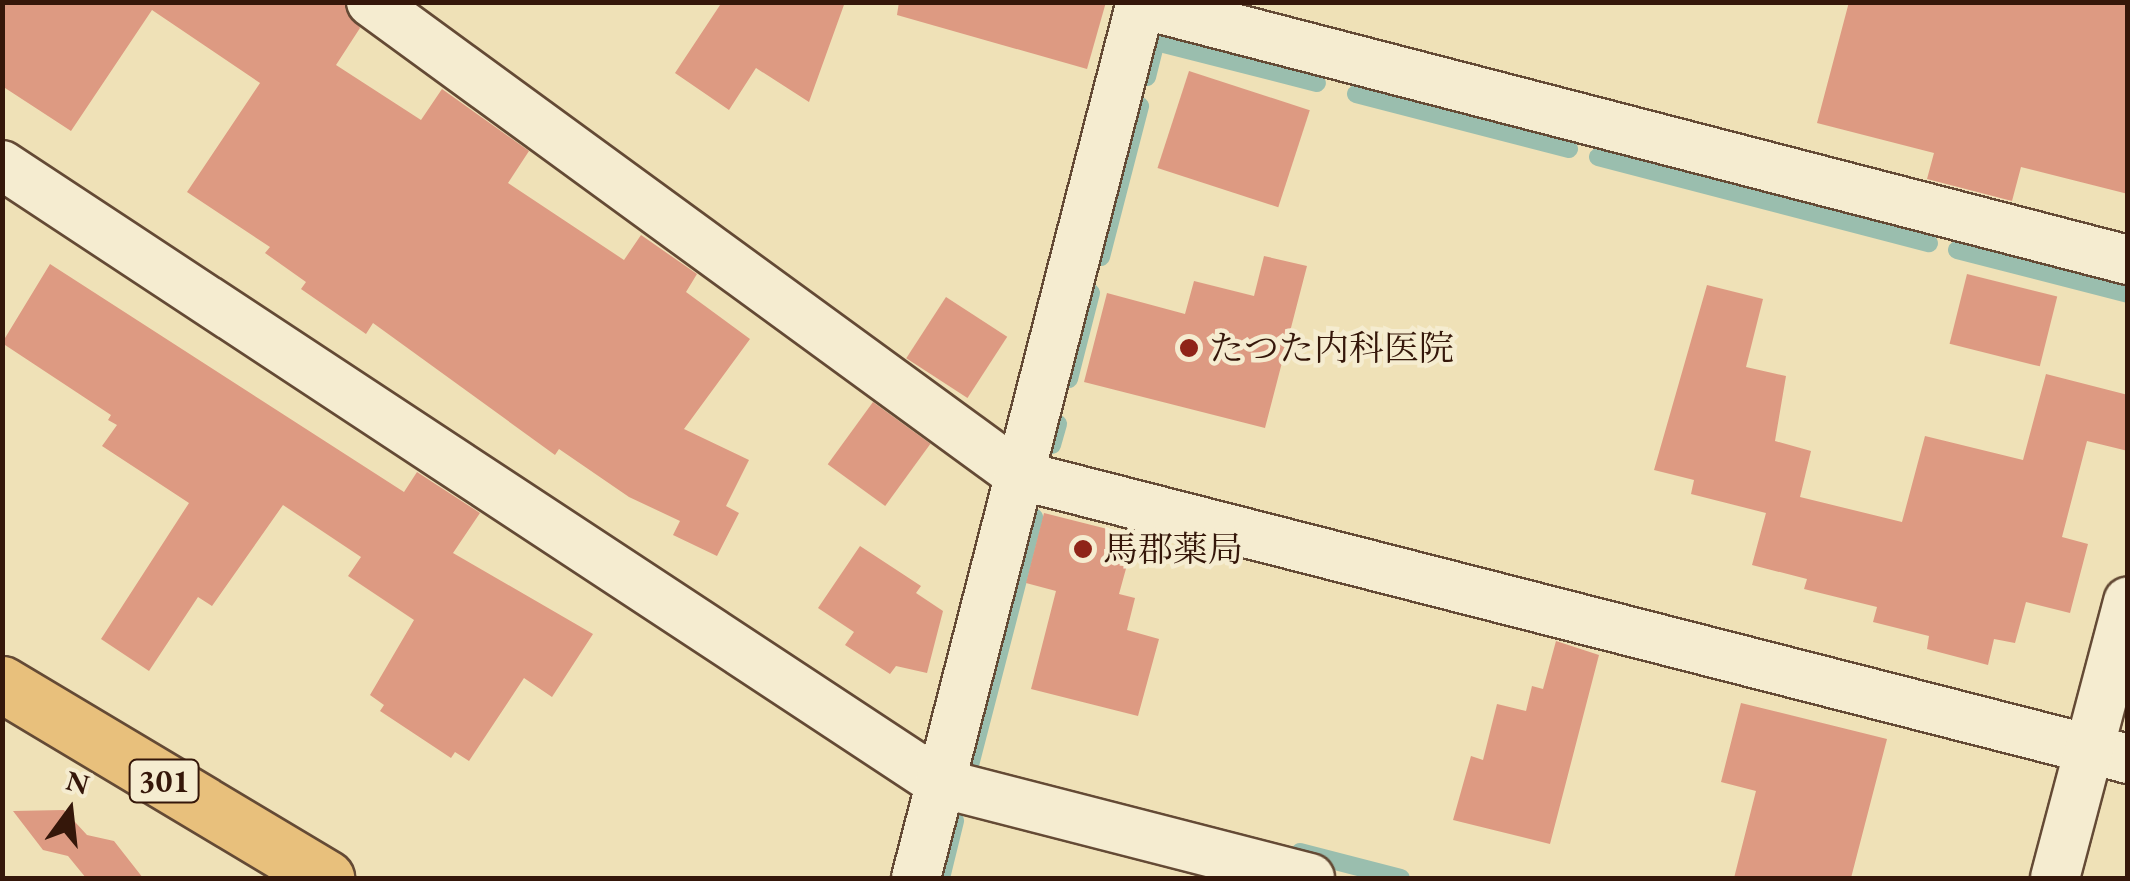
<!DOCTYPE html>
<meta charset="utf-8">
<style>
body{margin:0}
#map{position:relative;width:2130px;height:881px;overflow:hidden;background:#efe1b7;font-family:"EB Garamond","Noto Serif JP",serif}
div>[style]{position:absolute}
.stream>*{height:18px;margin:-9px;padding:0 9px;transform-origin:9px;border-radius:9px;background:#9abeae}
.building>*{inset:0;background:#dd9a82;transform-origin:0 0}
.roads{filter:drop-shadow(2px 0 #644a35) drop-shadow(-2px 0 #644a35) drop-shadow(0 2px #644a35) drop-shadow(0 -2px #644a35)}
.street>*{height:48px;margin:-24px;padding:0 24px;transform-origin:24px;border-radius:24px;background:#f5ecd0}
.highway>*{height:55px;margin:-27.5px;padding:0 27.5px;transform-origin:27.5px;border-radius:27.5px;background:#e8c07c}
.dots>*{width:28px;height:28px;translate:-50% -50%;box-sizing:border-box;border:5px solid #f5ecd0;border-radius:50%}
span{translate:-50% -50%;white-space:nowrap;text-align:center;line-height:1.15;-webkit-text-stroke:9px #f5ecd0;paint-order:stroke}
.shield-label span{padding:2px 8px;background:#f5ecd0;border:2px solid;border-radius:8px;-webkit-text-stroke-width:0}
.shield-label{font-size:32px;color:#35170a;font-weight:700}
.poi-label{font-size:35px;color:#35170a}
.left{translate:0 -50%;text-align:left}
.frame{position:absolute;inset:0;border:5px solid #35170a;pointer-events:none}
.north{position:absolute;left:20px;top:761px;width:100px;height:100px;-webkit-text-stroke:8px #f5ecd0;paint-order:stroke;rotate:15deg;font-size:28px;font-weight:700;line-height:40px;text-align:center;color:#35170a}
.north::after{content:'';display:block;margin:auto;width:35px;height:45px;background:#35170a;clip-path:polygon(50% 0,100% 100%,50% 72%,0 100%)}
</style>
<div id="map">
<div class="stream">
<div style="left:1147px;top:77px;width:36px;rotate:-76deg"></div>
<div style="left:1156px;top:42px;width:166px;rotate:14.3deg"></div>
<div style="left:1356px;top:94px;width:220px;rotate:14.5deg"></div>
<div style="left:1598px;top:157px;width:342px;rotate:14.6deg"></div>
<div style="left:1957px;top:250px;width:177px;rotate:14.4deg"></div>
<div style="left:1101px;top:257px;width:156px;rotate:-75.5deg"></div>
<div style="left:1069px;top:379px;width:89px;rotate:-75.7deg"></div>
<div style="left:1052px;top:445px;width:22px;rotate:-74deg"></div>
<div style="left:969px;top:769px;width:260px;rotate:-75.5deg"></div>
<div style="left:1300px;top:852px;width:104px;rotate:14.4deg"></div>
<div style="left:941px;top:878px;width:59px;rotate:-76.2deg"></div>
</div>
<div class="building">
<div style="clip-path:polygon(2px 2px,344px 2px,360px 28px,336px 65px,421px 120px,442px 89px,529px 151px,508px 183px,624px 260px,641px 235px,697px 274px,686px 292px,750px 339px,684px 429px,749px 460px,726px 506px,739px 513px,717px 556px,673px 535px,680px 521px,629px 497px,559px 449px,555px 455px,373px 323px,366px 334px,301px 289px,306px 282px,265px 253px,270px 247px,187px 192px,260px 83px,152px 10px,71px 131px,2px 86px)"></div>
<div style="clip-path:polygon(722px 2px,845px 2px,809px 102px,756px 68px,729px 110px,675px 73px)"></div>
<div style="clip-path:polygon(899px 2px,1106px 2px,1087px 69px,897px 15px)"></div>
<div style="clip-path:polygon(1849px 2px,2128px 2px,2128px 194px,2021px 167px,2012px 201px,1927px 179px,1934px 153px,1817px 123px)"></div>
<div style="left:1189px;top:71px;width:127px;height:102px;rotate:18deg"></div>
<div style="clip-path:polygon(1264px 256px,1307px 266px,1265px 428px,1084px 382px,1107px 293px,1185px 314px,1194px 281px,1254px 296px)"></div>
<div style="clip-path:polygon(50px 264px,404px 492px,417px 472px,480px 513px,453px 553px,593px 634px,552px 697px,524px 678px,469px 761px,455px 752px,451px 758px,380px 711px,384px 705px,370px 695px,414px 620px,348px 576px,361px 557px,283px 505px,212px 606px,198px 597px,149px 671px,101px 639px,189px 503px,102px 446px,117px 425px,108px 420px,111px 415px,2px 343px)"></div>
<div style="left:1967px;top:274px;width:93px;height:72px;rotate:14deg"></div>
<div style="clip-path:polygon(1707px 285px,1763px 299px,1746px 367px,1786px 376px,1775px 441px,1811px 451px,1800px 497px,1902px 522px,1925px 436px,2023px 460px,2046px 374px,2128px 395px,2128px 451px,2087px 441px,2062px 537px,2088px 544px,2070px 613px,2026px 602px,2015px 643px,1994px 639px,1988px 665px,1927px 649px,1929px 636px,1873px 622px,1877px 607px,1804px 589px,1807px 579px,1752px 565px,1766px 513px,1691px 494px,1694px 480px,1654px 470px)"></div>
<div style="left:946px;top:297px;width:73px;height:73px;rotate:33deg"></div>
<div style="left:873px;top:402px;width:71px;height:77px;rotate:36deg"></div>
<div style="clip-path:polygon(1044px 513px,1135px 536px,1119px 594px,1135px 598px,1127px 630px,1159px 639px,1138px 716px,1031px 689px,1056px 591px,1026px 583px)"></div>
<div style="clip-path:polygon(860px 546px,921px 586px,916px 593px,943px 611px,927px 673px,896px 666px,890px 674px,845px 645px,854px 632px,818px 608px)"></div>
<div style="clip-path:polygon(1556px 641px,1599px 655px,1550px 844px,1453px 820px,1471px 756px,1483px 760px,1497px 704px,1526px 711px,1532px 686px,1543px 689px)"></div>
<div style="clip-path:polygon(1741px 703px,1887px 739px,1851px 878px,1734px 878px,1756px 791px,1721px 782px)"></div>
<div style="clip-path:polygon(64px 810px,87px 835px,114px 841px,143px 878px,86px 878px,68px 856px,43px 850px,13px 811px)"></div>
</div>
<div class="roads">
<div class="street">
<div style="left:371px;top:2px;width:802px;rotate:36.13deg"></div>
<div style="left:1019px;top:475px;width:1145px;rotate:14.36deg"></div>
<div style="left:1141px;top:4px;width:1020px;rotate:14.54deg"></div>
<div style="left:2px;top:165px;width:1123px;rotate:33.38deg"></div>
<div style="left:940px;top:783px;width:382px;rotate:14.4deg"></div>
<div style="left:916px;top:878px;width:904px;rotate:-75.6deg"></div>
<div style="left:2055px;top:878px;width:286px;rotate:-75.2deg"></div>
</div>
<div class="highway">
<div style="left:2px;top:684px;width:378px;rotate:30.9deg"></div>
</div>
</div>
<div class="dots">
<div style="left:1189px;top:348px;background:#8f2418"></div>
<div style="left:1083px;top:549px;background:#8f2418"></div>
</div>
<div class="shield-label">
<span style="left:164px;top:781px">301</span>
</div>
<div class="poi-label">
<span class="left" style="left:1209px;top:348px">たつた内科医院</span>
<span class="left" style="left:1103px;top:549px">馬郡薬局</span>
</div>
<div class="frame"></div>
<div class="north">N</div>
</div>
